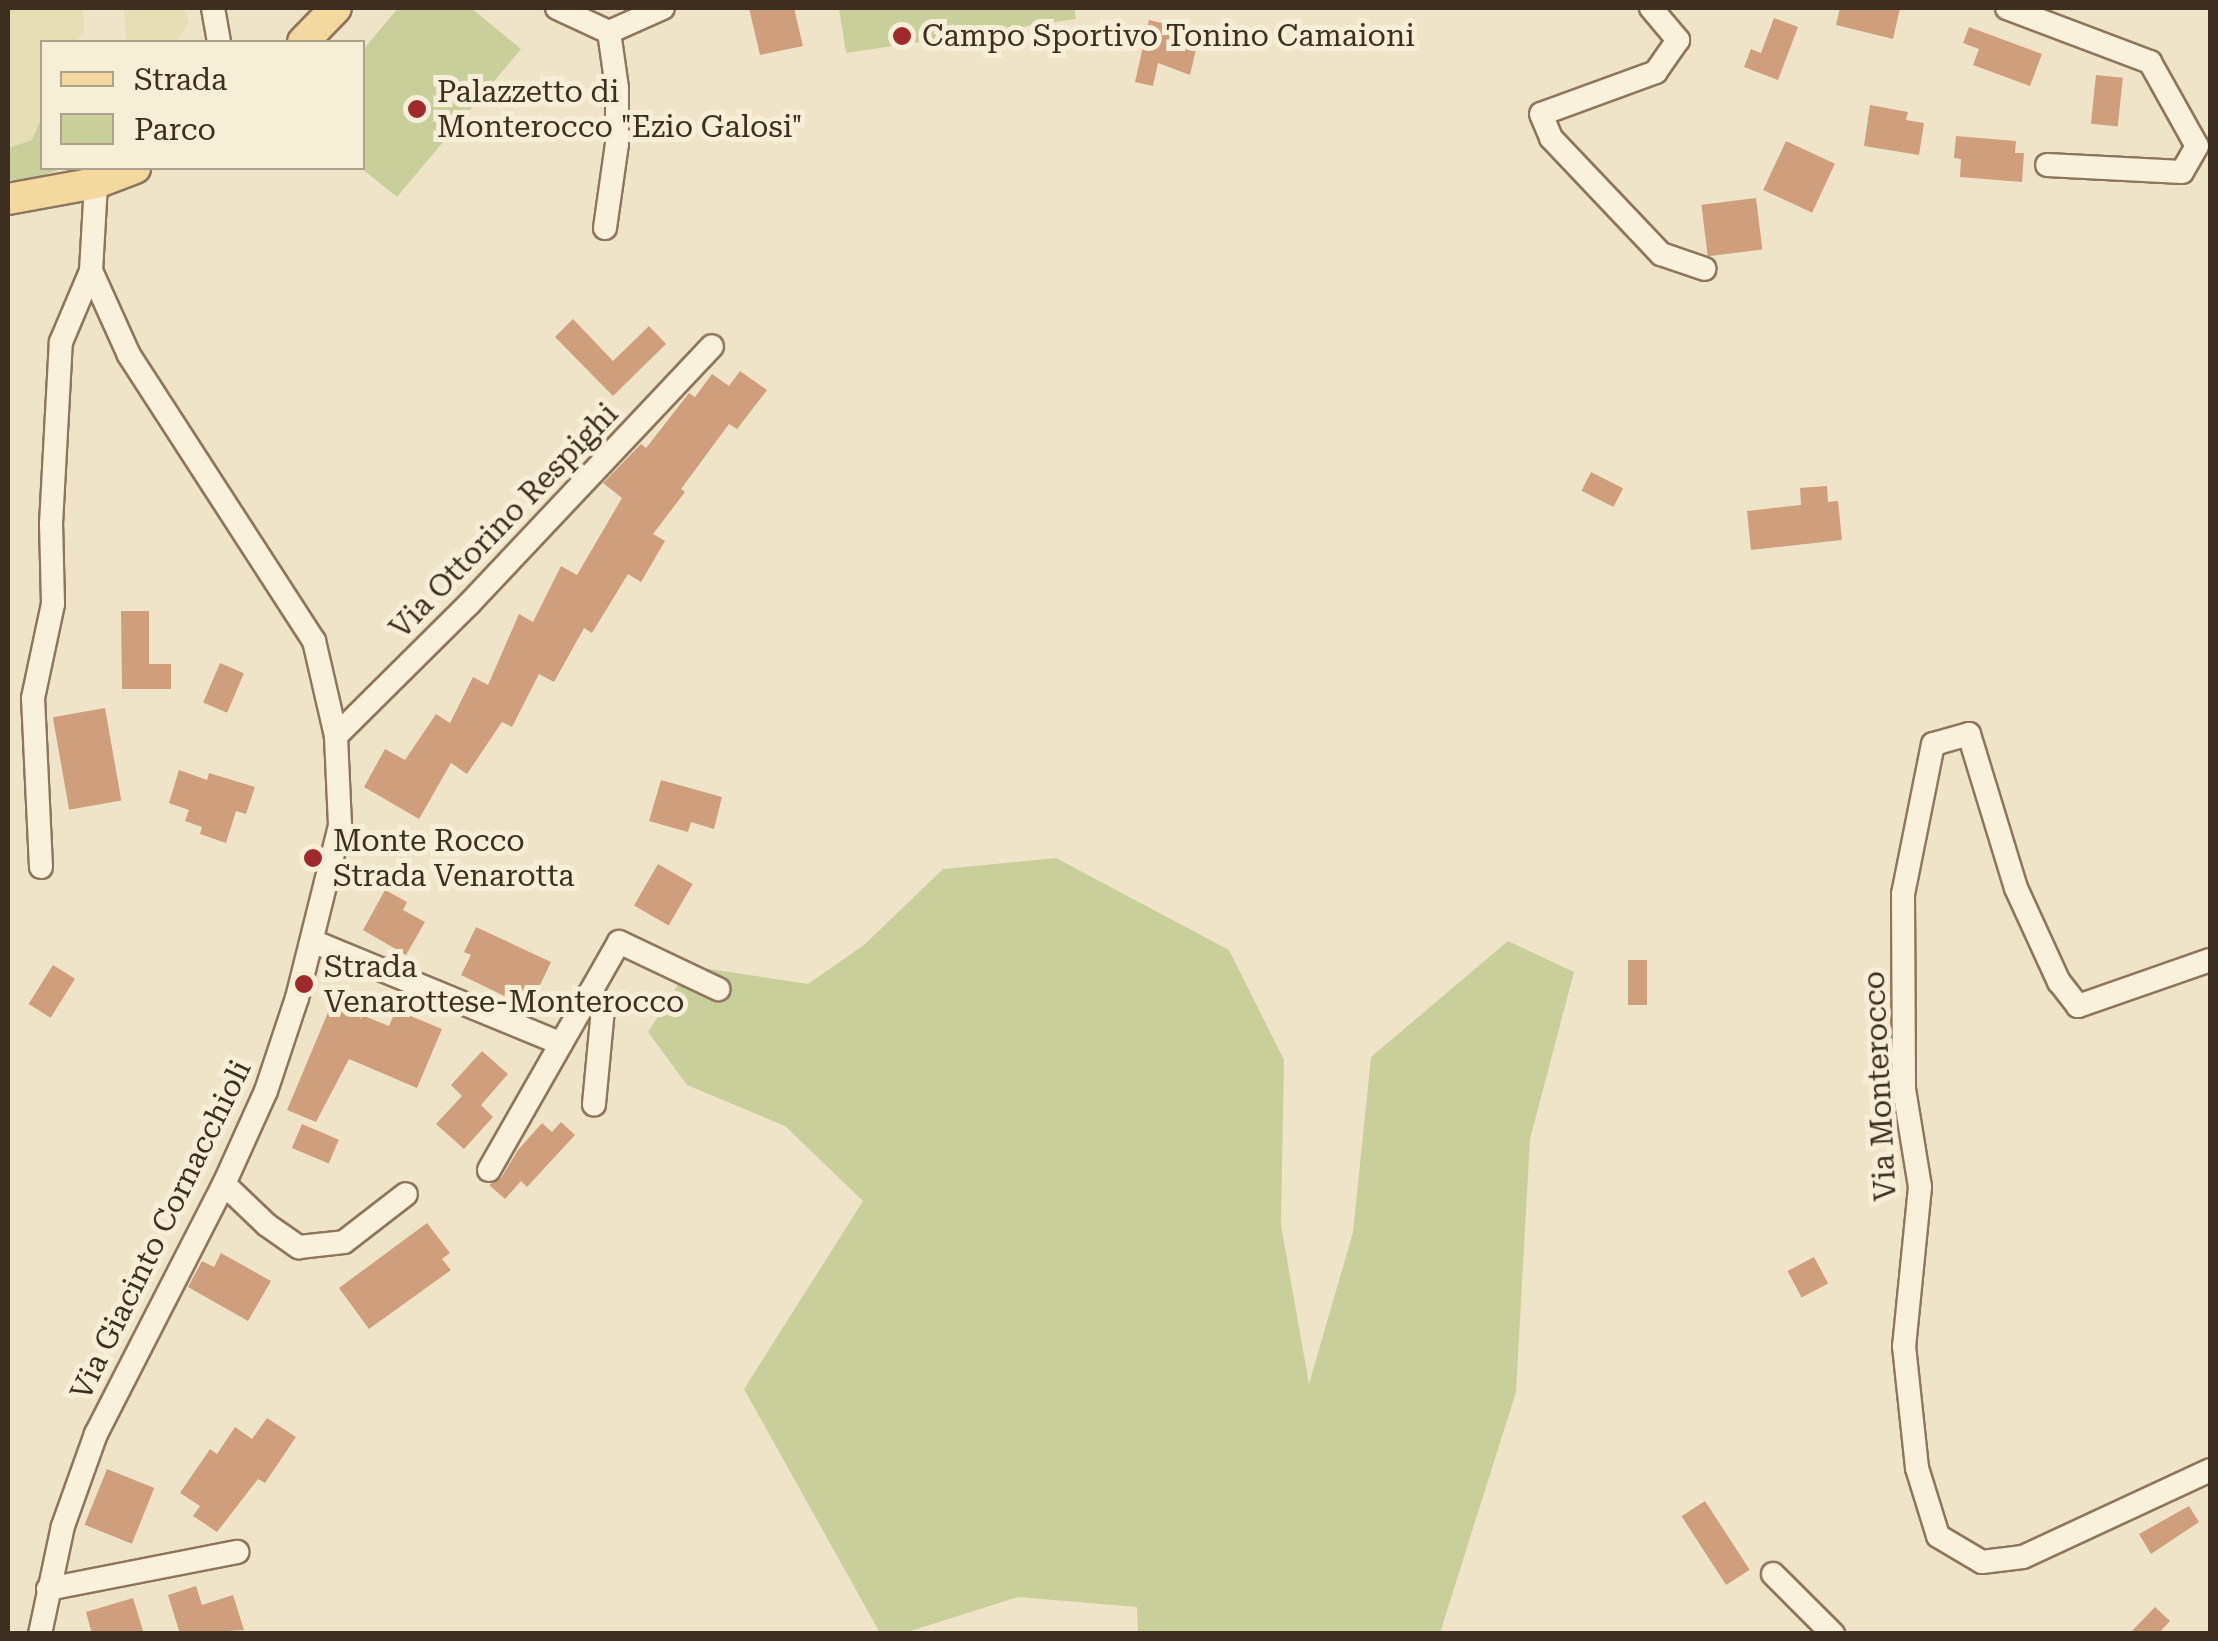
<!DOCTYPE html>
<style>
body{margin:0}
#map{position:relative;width:2218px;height:1641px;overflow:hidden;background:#f0e4c8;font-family:"Roboto Serif",serif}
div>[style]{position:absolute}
.farmland>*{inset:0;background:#e6deb5}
.green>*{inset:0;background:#c9cf9b}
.building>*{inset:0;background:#cf9f7d;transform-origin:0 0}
.roads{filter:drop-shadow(2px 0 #8d765c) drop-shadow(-2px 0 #8d765c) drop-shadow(0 2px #8d765c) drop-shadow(0 -2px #8d765c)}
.minor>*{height:22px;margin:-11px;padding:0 11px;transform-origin:11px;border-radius:11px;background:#faf1dc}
.major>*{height:30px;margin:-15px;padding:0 15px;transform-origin:15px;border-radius:15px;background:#f3d9a0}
.dots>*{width:28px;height:28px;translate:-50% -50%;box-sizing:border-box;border:5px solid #f7eed8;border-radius:50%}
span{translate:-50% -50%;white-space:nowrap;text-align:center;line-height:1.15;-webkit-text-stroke:10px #f7eed8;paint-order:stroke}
.poi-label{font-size:30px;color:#3d2e20}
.left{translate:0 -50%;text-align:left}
.street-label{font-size:30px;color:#3d2e20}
.frame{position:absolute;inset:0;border:10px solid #3d2e20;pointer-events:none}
.legend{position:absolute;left:40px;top:40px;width:325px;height:130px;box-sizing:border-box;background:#f7eed8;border:2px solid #ada18e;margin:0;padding:12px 18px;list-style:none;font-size:30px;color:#3d2e20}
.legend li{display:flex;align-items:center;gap:20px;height:50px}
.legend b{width:50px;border:2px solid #ada18e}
</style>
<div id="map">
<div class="farmland">
<div style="clip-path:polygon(8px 8px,83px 8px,84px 28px,77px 42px,42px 42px,42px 117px,32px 140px,8px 148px)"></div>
<div style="clip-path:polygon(124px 8px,184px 8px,189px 23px,176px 42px,126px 42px)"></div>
</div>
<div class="green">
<div style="clip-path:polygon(398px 8px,471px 8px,521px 49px,397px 197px,361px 168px,363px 50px)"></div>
<div style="clip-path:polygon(839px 8px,1074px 8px,1076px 19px,846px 53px)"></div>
<div style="clip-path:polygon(42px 117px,42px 168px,65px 168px,31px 179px,8px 180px,8px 148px,32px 140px)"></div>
<div style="clip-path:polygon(1056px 858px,1229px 950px,1284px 1060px,1281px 1225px,1309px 1384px,1353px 1232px,1371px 1057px,1508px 941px,1574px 972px,1530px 1139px,1516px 1392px,1440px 1633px,1138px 1633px,1137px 1607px,1018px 1597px,904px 1633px,880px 1633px,744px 1389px,863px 1201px,785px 1126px,687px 1085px,648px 1032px,690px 966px,808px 984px,864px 945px,943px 869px)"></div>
</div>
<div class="building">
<div style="clip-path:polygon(749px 8px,794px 8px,803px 46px,760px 55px)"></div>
<div style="clip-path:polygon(1840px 8px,1900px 8px,1893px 39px,1836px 25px)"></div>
<div style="clip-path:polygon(1774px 18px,1798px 27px,1778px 80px,1744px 67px,1751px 49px,1761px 53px)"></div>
<div style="clip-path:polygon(1149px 20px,1200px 32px,1190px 75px,1158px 63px,1153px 86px,1135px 82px)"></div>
<div style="clip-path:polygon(1969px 27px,2042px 54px,2030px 86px,1973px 65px,1979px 49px,1963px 43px)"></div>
<div style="left:2096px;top:75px;width:27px;height:49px;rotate:6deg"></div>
<div style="clip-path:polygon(1870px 105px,1908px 112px,1906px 120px,1924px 123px,1919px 155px,1864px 146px)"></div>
<div style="clip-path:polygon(1956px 136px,2016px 141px,2015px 153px,2024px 153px,2022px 182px,1960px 177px,1961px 159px,1954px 158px)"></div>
<div style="left:1786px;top:141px;width:54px;height:54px;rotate:25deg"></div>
<div style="left:1756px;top:198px;width:52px;height:55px;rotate:83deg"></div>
<div style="clip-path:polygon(573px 319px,613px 361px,649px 326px,666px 344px,613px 396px,555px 337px)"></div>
<div style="clip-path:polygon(740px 371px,767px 390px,737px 429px,729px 424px,681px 489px,685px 492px,653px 534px,665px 541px,641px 582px,628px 574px,592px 633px,584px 628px,554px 682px,539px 674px,512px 727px,502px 722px,467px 774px,451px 763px,419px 819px,364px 787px,385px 749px,405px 760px,436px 714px,450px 723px,473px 677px,488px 685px,519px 614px,533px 622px,561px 566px,577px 575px,622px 498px,603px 483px,641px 444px,646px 448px,689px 393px,695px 397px,712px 374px,729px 386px)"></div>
<div style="left:1591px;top:472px;width:36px;height:21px;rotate:27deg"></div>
<div style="clip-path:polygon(1827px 486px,1828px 502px,1838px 501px,1842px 540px,1751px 550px,1747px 511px,1801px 505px,1800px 488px)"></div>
<div style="clip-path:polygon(121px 611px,149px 611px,149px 664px,171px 664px,171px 689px,122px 689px)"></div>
<div style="left:220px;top:663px;width:26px;height:43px;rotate:23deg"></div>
<div style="left:105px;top:708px;width:94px;height:53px;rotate:80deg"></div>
<div style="clip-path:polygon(179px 770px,207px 780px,209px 773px,255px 787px,246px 814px,236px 811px,226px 843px,200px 834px,202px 827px,185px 821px,189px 810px,169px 803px)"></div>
<div style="clip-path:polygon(661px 780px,722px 797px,714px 829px,691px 822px,688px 832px,649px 821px)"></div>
<div style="left:658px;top:864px;width:40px;height:48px;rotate:30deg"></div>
<div style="clip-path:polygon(385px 890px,407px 902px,403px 910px,425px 922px,406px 955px,363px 930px)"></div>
<div style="clip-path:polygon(476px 927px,551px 962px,529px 1008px,461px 975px,471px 955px,464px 952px)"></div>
<div style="left:1628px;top:960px;width:19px;height:45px"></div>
<div style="left:53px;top:965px;width:26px;height:46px;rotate:32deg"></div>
<div style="clip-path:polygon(332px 1003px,389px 1026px,396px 1010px,442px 1029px,417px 1088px,349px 1059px,316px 1122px,287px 1110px)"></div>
<div style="clip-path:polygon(482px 1051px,508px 1074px,481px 1105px,493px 1117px,464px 1149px,436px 1124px,462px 1096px,451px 1085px)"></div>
<div style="clip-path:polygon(561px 1122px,575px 1135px,527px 1187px,521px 1181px,505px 1199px,489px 1185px,501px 1178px,518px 1150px,542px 1123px,552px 1132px)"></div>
<div style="left:302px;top:1124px;width:40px;height:26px;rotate:23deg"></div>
<div style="clip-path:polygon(427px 1223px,450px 1253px,442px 1259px,451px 1270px,369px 1329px,339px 1288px)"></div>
<div style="clip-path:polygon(221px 1253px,271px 1281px,248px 1321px,188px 1287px,202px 1261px,214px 1267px)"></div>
<div style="left:1814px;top:1257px;width:30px;height:30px;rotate:62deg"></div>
<div style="clip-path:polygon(267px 1418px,296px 1437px,265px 1483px,258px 1479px,217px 1532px,193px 1516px,200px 1506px,180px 1493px,210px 1449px,217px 1454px,235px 1427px,252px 1439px)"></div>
<div style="left:107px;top:1469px;width:51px;height:60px;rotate:22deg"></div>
<div style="left:1705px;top:1501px;width:82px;height:28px;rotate:57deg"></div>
<div style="clip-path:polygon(2189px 1506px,2199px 1522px,2151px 1554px,2139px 1534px)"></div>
<div style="clip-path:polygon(196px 1586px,202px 1605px,233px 1595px,244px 1630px,180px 1634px,168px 1595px)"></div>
<div style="clip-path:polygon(133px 1598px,144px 1634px,92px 1634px,86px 1612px)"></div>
<div style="clip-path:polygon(2155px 1607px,2170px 1621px,2158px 1634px,2129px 1634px)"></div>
</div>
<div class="roads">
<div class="minor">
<div style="left:213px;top:8px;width:35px;rotate:80deg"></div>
<div style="left:557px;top:8px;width:57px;rotate:24.8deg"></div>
<div style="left:609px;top:32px;width:59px;rotate:-24deg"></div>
<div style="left:1651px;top:8px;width:42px;rotate:49.8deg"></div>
<div style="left:1678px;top:40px;width:39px;rotate:125deg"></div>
<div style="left:1656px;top:72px;width:122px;rotate:159.9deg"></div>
<div style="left:1541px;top:114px;width:26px;rotate:67deg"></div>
<div style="left:1551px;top:138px;width:160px;rotate:46.5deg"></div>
<div style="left:1661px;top:254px;width:46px;rotate:18.8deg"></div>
<div style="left:2007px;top:8px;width:153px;rotate:20.7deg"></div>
<div style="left:2150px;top:62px;width:96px;rotate:60.8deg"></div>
<div style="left:2197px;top:146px;width:30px;rotate:120deg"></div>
<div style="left:2182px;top:172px;width:135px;rotate:-177deg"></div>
<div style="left:605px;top:228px;width:85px;rotate:-81.9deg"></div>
<div style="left:617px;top:144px;width:56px;rotate:-90deg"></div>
<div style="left:617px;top:88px;width:57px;rotate:-98.1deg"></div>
<div style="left:336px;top:736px;width:187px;rotate:-44.8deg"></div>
<div style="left:469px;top:604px;width:354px;rotate:-46.7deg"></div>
<div style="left:41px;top:867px;width:169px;rotate:-92.7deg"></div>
<div style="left:33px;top:698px;width:96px;rotate:-78deg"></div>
<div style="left:53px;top:604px;width:80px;rotate:-91.4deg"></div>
<div style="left:51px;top:524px;width:182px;rotate:-86.9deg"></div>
<div style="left:61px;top:342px;width:77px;rotate:-67.1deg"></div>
<div style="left:312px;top:941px;width:268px;rotate:22.4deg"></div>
<div style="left:2210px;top:960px;width:140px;rotate:160.8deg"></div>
<div style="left:2078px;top:1006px;width:31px;rotate:-128deg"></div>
<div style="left:2059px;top:982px;width:103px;rotate:-114.6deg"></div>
<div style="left:2016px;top:888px;width:161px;rotate:-107deg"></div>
<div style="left:1969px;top:734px;width:37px;rotate:164deg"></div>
<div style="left:1933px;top:744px;width:153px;rotate:101.3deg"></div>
<div style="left:1903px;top:894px;width:195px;rotate:89.7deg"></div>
<div style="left:1904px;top:1089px;width:99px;rotate:80.7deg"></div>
<div style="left:1920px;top:1187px;width:160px;rotate:95.7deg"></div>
<div style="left:1904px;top:1346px;width:123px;rotate:83.9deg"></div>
<div style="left:1917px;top:1468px;width:71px;rotate:72.8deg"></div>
<div style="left:1938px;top:1536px;width:51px;rotate:30.6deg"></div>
<div style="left:1982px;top:1562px;width:41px;rotate:-7deg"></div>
<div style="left:2023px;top:1557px;width:206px;rotate:-24.9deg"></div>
<div style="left:589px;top:994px;width:21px;rotate:47deg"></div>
<div style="left:603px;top:1009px;width:96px;rotate:95.4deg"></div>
<div style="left:489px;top:1170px;width:262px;rotate:-60.3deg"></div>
<div style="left:619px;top:942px;width:110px;rotate:25.4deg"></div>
<div style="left:224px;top:1184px;width:59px;rotate:43.6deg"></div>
<div style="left:267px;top:1225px;width:39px;rotate:35deg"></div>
<div style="left:299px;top:1247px;width:45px;rotate:-6.3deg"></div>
<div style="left:344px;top:1242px;width:78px;rotate:-37.7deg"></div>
<div style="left:1773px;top:1574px;width:85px;rotate:45deg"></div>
<div style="left:48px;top:1589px;width:193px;rotate:-11.1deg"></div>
<div style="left:40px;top:1634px;width:110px;rotate:-78deg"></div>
<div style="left:63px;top:1526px;width:98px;rotate:-70.3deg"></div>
<div style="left:96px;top:1434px;width:281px;rotate:-62.9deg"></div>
<div style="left:224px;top:1184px;width:102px;rotate:-65.7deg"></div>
<div style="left:266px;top:1091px;width:98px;rotate:-71.6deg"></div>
<div style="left:297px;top:998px;width:178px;rotate:-76deg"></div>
<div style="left:340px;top:825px;width:89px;rotate:-92.6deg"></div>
<div style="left:336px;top:736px;width:98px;rotate:-103deg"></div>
<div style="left:314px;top:641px;width:341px;rotate:-122.9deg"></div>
<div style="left:129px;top:355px;width:92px;rotate:-114.3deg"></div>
<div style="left:91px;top:271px;width:88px;rotate:-86.7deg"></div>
</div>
<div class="major">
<div style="left:303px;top:42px;width:47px;rotate:-45.9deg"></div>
<div style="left:8px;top:199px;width:89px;rotate:-10.3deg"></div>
<div style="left:96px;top:183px;width:42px;rotate:-21deg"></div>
</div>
</div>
<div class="dots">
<div style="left:902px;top:36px;background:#9e2a2b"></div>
<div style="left:417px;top:109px;background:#9e2a2b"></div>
<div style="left:313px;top:858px;background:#9e2a2b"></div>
<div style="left:304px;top:984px;background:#9e2a2b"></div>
</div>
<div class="poi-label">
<span class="left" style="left:922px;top:36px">Campo Sportivo Tonino Camaioni</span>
<span class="left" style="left:437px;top:109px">Palazzetto di<br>Monterocco "Ezio Galosi"</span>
<span class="left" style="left:333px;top:858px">Monte Rocco<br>Strada Venarotta</span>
<span class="left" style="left:324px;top:984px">Strada<br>Venarottese-Monterocco</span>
</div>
<div class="street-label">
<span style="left:504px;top:521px;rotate:-46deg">Via Ottorino Respighi</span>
<span style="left:1880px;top:1086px;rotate:-93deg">Via Monterocco</span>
<span style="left:161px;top:1230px;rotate:-64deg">Via Giacinto Cornacchioli</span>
</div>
<div class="frame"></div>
<ul class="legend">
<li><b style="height:12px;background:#f3d9a0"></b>Strada</li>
<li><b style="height:28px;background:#c9cf9b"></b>Parco</li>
</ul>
</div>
